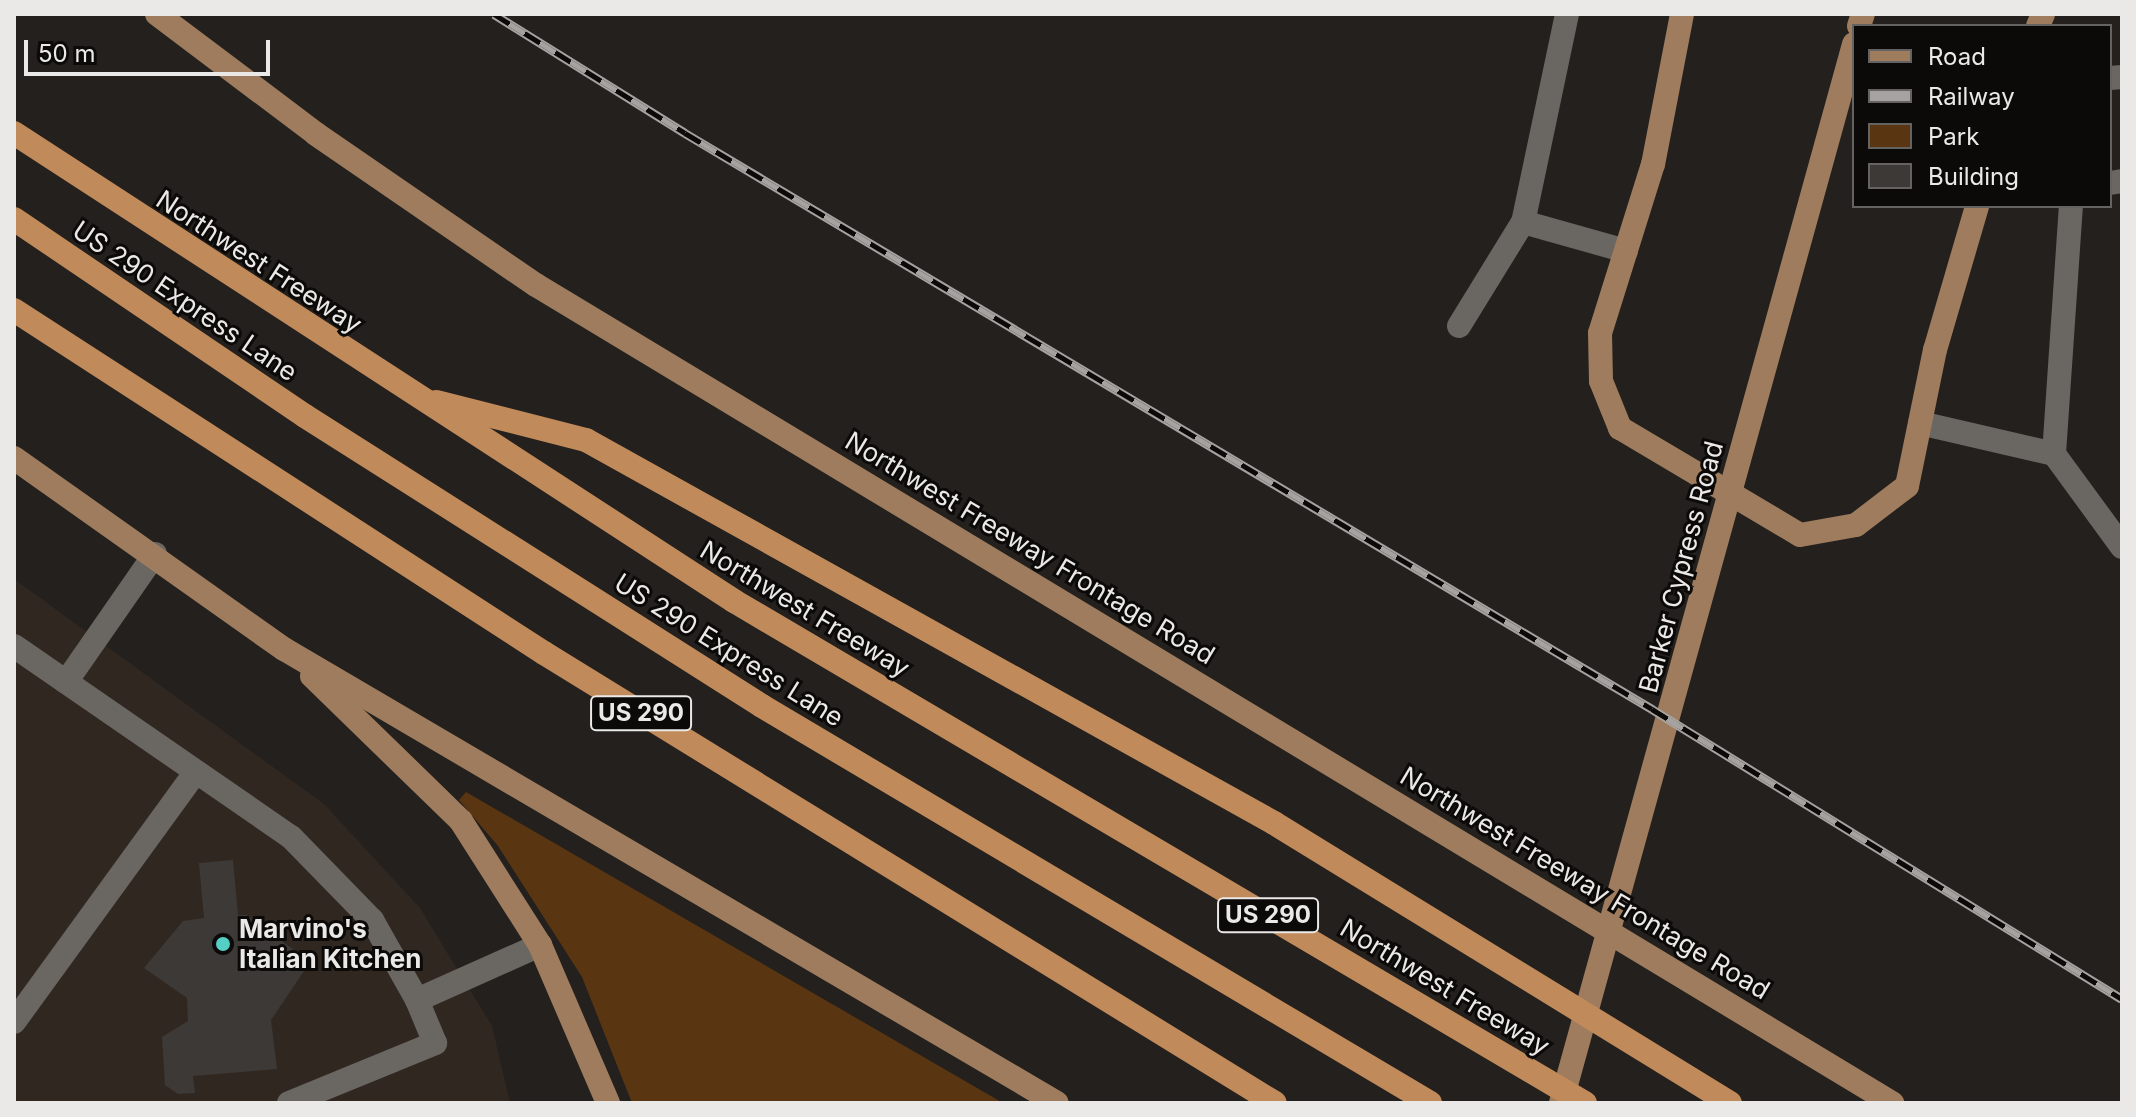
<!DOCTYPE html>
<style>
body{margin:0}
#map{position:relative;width:2136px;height:1117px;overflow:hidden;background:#23201d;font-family:Inter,sans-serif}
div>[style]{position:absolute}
.built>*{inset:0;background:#302721}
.green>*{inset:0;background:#5a3511}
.building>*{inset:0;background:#3d3936}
.minor>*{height:24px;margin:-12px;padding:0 12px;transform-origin:12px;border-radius:12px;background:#6a6662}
.major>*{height:24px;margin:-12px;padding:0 12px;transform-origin:12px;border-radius:12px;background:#9e7c5d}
.highway>*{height:24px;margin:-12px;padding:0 12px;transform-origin:12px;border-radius:12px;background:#c18a5a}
.rail>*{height:9px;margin-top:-4.5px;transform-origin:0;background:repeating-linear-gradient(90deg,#0b0a09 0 18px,#a5a2a0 0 36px);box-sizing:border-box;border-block:2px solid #a5a2a0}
.dots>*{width:22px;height:22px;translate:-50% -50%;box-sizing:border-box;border:4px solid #0b0a09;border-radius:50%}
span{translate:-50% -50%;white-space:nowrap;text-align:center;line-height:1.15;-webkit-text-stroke:6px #0b0a09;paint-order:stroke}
.shield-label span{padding:2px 6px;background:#0b0a09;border:2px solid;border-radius:6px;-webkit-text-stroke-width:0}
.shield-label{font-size:24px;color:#ebe9e7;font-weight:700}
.street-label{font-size:26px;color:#ebe9e7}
.poi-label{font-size:26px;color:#ebe9e7;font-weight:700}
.left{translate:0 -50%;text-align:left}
.frame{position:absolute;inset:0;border:16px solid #ebe9e7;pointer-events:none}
.legend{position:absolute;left:1852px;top:24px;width:260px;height:184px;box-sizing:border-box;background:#0b0a09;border:2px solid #656362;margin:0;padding:10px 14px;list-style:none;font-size:24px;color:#ebe9e7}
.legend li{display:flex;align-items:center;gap:16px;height:40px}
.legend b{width:40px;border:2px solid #656362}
.scale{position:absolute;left:24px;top:40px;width:246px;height:36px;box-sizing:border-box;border:4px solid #ebe9e7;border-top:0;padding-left:10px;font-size:24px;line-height:28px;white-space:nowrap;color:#ebe9e7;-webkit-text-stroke:6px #0b0a09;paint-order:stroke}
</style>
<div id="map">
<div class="built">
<div style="clip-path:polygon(14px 579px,324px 804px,420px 908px,492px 1026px,510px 1103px,14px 1103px)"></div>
</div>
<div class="green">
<div style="clip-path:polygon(466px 792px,1003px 1103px,632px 1103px,582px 977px,498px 846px,459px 800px)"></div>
</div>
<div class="building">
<div style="clip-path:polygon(233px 860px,238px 915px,247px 915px,310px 962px,271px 1020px,277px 1069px,193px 1076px,195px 1093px,178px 1094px,165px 1085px,162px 1037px,188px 1021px,187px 998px,144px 968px,183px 921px,204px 918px,199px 863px)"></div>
</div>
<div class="minor">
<div style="left:1567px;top:14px;width:213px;rotate:101.9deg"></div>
<div style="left:1523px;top:222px;width:107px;rotate:15.7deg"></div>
<div style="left:2110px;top:78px;width:12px;rotate:-5deg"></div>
<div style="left:2110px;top:183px;width:12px;rotate:-9deg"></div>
<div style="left:1459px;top:326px;width:122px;rotate:-58.4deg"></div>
<div style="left:1920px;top:423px;width:138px;rotate:13deg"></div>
<div style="left:2054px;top:454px;width:115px;rotate:53.8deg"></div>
<div style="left:2054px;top:454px;width:249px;rotate:-86.1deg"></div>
<div style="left:14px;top:646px;width:336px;rotate:34.6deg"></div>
<div style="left:291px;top:837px;width:116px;rotate:45.7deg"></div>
<div style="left:372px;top:920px;width:92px;rotate:60.6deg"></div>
<div style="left:66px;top:682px;width:156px;rotate:-55.2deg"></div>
<div style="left:14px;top:1022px;width:306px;rotate:-54deg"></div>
<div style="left:289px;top:1103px;width:158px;rotate:-22.3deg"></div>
<div style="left:435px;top:1043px;width:47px;rotate:-112.7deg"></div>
<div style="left:417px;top:1000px;width:135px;rotate:-24.1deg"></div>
</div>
<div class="major">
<div style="left:157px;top:14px;width:199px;rotate:37deg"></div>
<div style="left:316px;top:134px;width:267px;rotate:34.5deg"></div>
<div style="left:536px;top:285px;width:1584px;rotate:31.1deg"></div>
<div style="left:1682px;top:14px;width:153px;rotate:100.9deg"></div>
<div style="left:1653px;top:164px;width:177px;rotate:107.4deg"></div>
<div style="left:1600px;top:333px;width:48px;rotate:88.8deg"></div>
<div style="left:1601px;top:381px;width:51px;rotate:68deg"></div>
<div style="left:1620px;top:428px;width:209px;rotate:30.7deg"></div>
<div style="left:1800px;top:535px;width:57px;rotate:-10.1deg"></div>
<div style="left:1856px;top:525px;width:64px;rotate:-37.4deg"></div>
<div style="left:1907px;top:486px;width:139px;rotate:-78.4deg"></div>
<div style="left:1935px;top:350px;width:150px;rotate:-73.7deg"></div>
<div style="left:1859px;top:26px;width:13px;rotate:-72deg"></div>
<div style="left:2038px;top:26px;width:13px;rotate:-67deg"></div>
<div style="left:14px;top:458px;width:331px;rotate:35.3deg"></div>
<div style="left:284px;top:649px;width:896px;rotate:30.43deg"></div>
<div style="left:312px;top:676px;width:208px;rotate:44.2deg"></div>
<div style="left:461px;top:821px;width:147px;rotate:57.5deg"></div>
<div style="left:540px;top:945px;width:172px;rotate:66.7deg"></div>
<div style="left:1561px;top:1103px;width:1099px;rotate:-74.53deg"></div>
</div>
<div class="highway">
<div style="left:14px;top:133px;width:859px;rotate:33.02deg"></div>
<div style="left:734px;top:601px;width:988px;rotate:30.54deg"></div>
<div style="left:14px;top:219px;width:351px;rotate:34.1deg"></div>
<div style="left:305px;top:416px;width:541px;rotate:32.4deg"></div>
<div style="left:762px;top:706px;width:777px;rotate:30.72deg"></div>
<div style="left:14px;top:310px;width:631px;rotate:32.91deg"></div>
<div style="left:544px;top:653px;width:858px;rotate:31.62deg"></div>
<div style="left:436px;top:402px;width:155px;rotate:14.2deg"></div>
<div style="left:586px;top:440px;width:787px;rotate:29.1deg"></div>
<div style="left:1274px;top:823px;width:535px;rotate:31.55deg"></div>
</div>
<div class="rail">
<div style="left:494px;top:14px;width:225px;rotate:31.9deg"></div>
<div style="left:685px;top:133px;width:1126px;rotate:30.78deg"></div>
<div style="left:1652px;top:709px;width:552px;rotate:31.68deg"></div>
</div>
<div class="dots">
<div style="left:223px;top:944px;background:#55cec6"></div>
</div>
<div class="shield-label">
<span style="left:641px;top:713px">US 290</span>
<span style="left:1268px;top:915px">US 290</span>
</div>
<div class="street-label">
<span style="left:259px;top:262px;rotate:33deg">Northwest Freeway</span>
<span style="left:185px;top:301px;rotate:34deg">US 290 Express Lane</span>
<span style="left:1030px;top:548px;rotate:31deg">Northwest Freeway Frontage Road</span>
<span style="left:1681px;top:567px;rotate:-75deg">Barker Cypress Road</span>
<span style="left:805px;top:609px;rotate:31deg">Northwest Freeway</span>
<span style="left:729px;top:650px;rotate:32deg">US 290 Express Lane</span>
<span style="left:1585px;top:883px;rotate:31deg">Northwest Freeway Frontage Road</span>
<span style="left:1445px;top:987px;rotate:31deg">Northwest Freeway</span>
</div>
<div class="poi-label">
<span class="left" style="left:239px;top:944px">Marvino's<br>Italian Kitchen</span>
</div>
<div class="frame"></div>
<ul class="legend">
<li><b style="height:10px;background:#9e7c5d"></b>Road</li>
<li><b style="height:10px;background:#a5a2a0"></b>Railway</li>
<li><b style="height:22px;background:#5a3511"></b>Park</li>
<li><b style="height:22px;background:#3d3936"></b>Building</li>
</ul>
<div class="scale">50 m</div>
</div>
